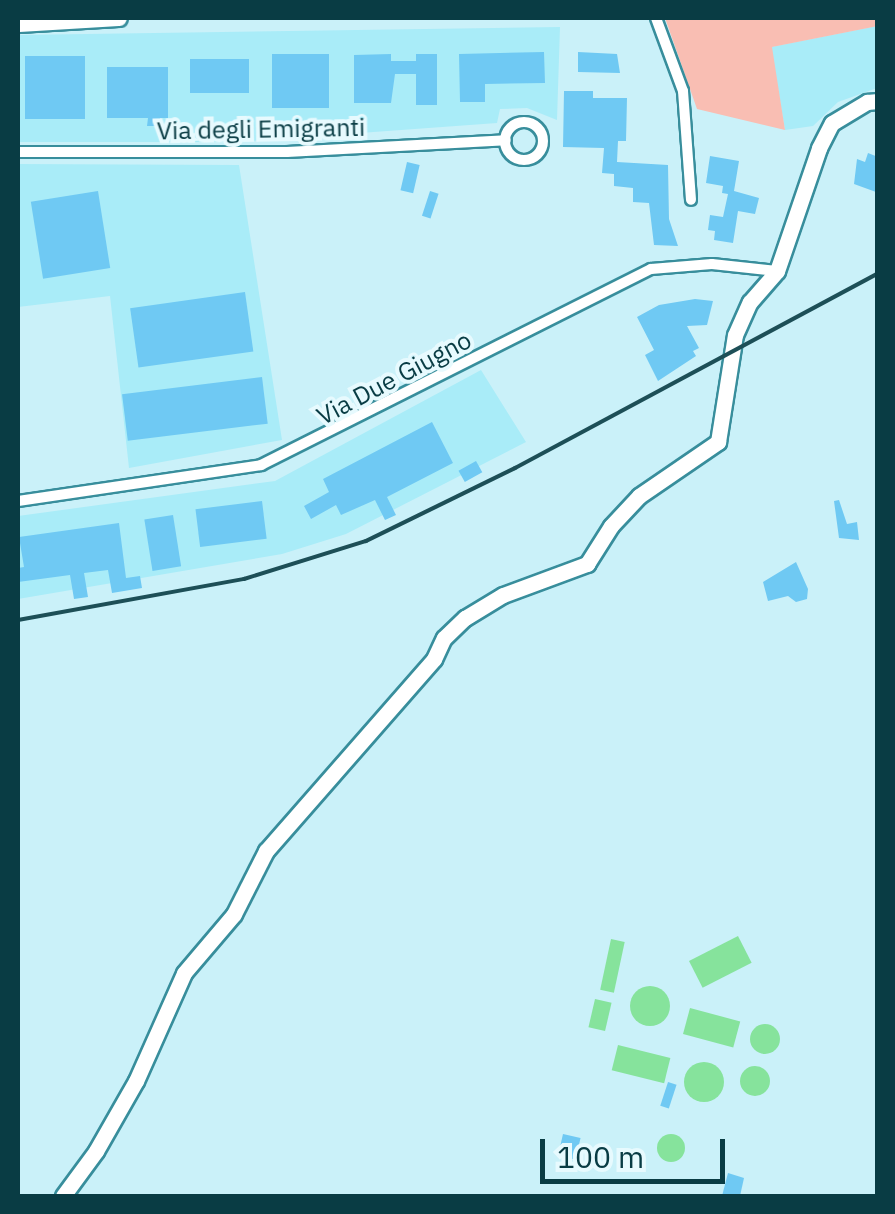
<!DOCTYPE html>
<style>
body{margin:0}
#map{position:relative;width:895px;height:1214px;overflow:hidden;background:#caf1f9;font-family:"IBM Plex Sans",sans-serif}
div>[style]{position:absolute}
.built>*{inset:0;background:#a9ecf8}
.green>*{inset:0;background:#f9beb3}
.water>*{inset:0;background:#86e39c;transform-origin:0 0}
.round{border-radius:50%}
.building>*{inset:0;background:#6fc9f3;transform-origin:0 0}
.roads{filter:drop-shadow(2px 0 #388e9c) drop-shadow(-2px 0 #388e9c) drop-shadow(0 2px #388e9c) drop-shadow(0 -2px #388e9c)}
.street>*{height:10px;margin:-5px;padding:0 5px;transform-origin:5px;border-radius:5px;background:#fff}
.street>.ring{margin:-5px;padding:0;box-sizing:content-box;background:none;border:10px solid #fff;border-radius:50%}
.secondary>*{height:15px;margin:-7.5px;padding:0 7.5px;transform-origin:7.5px;border-radius:7.5px;background:#fff}
.rail>*{height:4px;margin:-2px;padding:0 2px;transform-origin:2px;border-radius:2px;background:#1d4f57}
span{translate:-50% -50%;white-space:nowrap;text-align:center;line-height:1.15;-webkit-text-stroke:8px #e7fafe;paint-order:stroke}
.street-label{font-size:25px;color:#093c44}
.frame{position:absolute;inset:0;border:20px solid #093c44;pointer-events:none}
.scale{position:absolute;left:540px;top:1139px;width:185px;height:45px;box-sizing:border-box;border:5px solid #093c44;border-top:0;padding-left:12px;font-size:30px;line-height:35px;white-space:nowrap;color:#093c44;-webkit-text-stroke:8px #e7fafe;paint-order:stroke}
</style>
<div id="map">
<div class="built">
<div style="clip-path:polygon(877px 26px,877px 88px,838px 102px,813px 126px,785px 130px,771px 47px)"></div>
<div style="clip-path:polygon(560px 27px,557px 120px,527px 108px,500px 109px,497px 123px,238px 142px,18px 142px,18px 35px)"></div>
<div style="clip-path:polygon(18px 164px,239px 165px,282px 440px,129px 468px,110px 296px,18px 307px)"></div>
<div style="clip-path:polygon(481px 370px,526px 442px,346px 534px,282px 554px,18px 599px,18px 516px,275px 481px)"></div>
</div>
<div class="green">
<div style="clip-path:polygon(665px 18px,877px 18px,878px 26px,772px 47px,785px 130px,697px 109px)"></div>
</div>
<div class="water">
<div style="left:738px;top:936px;width:30px;height:55px;rotate:63deg"></div>
<div style="left:611px;top:939px;width:14px;height:52px;rotate:12deg"></div>
<div class="round" style="left:630px;top:986px;width:40px;height:40px"></div>
<div style="left:595px;top:999px;width:17px;height:29px;rotate:13deg"></div>
<div style="left:690px;top:1008px;width:52px;height:27px;rotate:15deg"></div>
<div class="round" style="left:750px;top:1024px;width:30px;height:30px"></div>
<div style="left:618px;top:1045px;width:54px;height:26px;rotate:14deg"></div>
<div class="round" style="left:684px;top:1062px;width:40px;height:40px"></div>
<div class="round" style="left:740px;top:1066px;width:30px;height:30px"></div>
<div class="round" style="left:657px;top:1134px;width:28px;height:28px"></div>
</div>
<div class="building">
<div style="clip-path:polygon(544px 52px,545px 83px,485px 84px,485px 102px,460px 102px,459px 54px)"></div>
<div style="clip-path:polygon(578px 52px,617px 54px,620px 73px,578px 72px)"></div>
<div style="left:329px;top:54px;width:54px;height:57px;rotate:90deg"></div>
<div style="clip-path:polygon(391px 54px,391px 61px,416px 61px,416px 54px,437px 54px,437px 105px,416px 105px,416px 74px,395px 74px,391px 103px,354px 103px,354px 55px)"></div>
<div style="left:25px;top:56px;width:60px;height:63px"></div>
<div style="left:190px;top:59px;width:59px;height:34px"></div>
<div style="clip-path:polygon(107px 67px,168px 67px,168px 118px,160px 118px,160px 126px,147px 126px,148px 118px,107px 118px)"></div>
<div style="clip-path:polygon(564px 91px,593px 91px,593px 98px,627px 98px,626px 141px,618px 141px,617px 162px,668px 165px,669px 219px,678px 246px,654px 245px,649px 203px,633px 202px,633px 188px,614px 186px,614px 174px,602px 173px,604px 148px,563px 147px)"></div>
<div style="clip-path:polygon(868px 153px,878px 157px,876px 192px,854px 184px,857px 159px,865px 162px)"></div>
<div style="clip-path:polygon(710px 156px,739px 161px,734px 191px,759px 198px,755px 214px,738px 211px,733px 243px,714px 240px,715px 231px,708px 230px,710px 215px,723px 217px,728px 194px,722px 193px,723px 186px,706px 183px)"></div>
<div style="left:407px;top:162px;width:13px;height:29px;rotate:13deg"></div>
<div style="left:98px;top:191px;width:78px;height:68px;rotate:81deg"></div>
<div style="left:430px;top:191px;width:9px;height:26px;rotate:18deg"></div>
<div style="left:245px;top:292px;width:60px;height:116px;rotate:82deg"></div>
<div style="clip-path:polygon(695px 299px,713px 301px,707px 325px,687px 326px,699px 348px,693px 351px,696px 356px,658px 381px,645px 355px,654px 350px,637px 317px,659px 305px)"></div>
<div style="left:262px;top:377px;width:47px;height:141px;rotate:83deg"></div>
<div style="clip-path:polygon(432px 422px,453px 463px,387px 497px,396px 515px,385px 520px,375px 500px,341px 515px,336px 505px,311px 519px,304px 506px,329px 492px,323px 479px)"></div>
<div style="left:476px;top:461px;width:13px;height:20px;rotate:61deg"></div>
<div style="clip-path:polygon(839px 500px,847px 524px,857px 522px,859px 540px,839px 538px,834px 501px)"></div>
<div style="left:262px;top:501px;width:38px;height:67px;rotate:83deg"></div>
<div style="left:173px;top:515px;width:52px;height:29px;rotate:81deg"></div>
<div style="clip-path:polygon(119px 523px,126px 578px,140px 576px,142px 588px,112px 593px,108px 570px,84px 573px,88px 597px,74px 599px,70px 575px,18px 582px,18px 568px,24px 567px,19px 537px)"></div>
<div style="clip-path:polygon(796px 562px,808px 589px,807px 599px,796px 602px,788px 596px,768px 601px,763px 582px)"></div>
<div style="left:668px;top:1082px;width:9px;height:25px;rotate:18deg"></div>
<div style="left:563px;top:1134px;width:18px;height:22px;rotate:13deg"></div>
<div style="clip-path:polygon(728px 1173px,744px 1178px,740px 1196px,722px 1196px)"></div>
</div>
<div class="roads">
<div class="street">
<div style="left:656px;top:18px;width:78px;rotate:69.7deg"></div>
<div style="left:683px;top:91px;width:109px;rotate:85.8deg"></div>
<div class="ring" style="left:505px;top:122px;width:28px;height:28px"></div>
<div style="left:18px;top:152px;width:269px"></div>
<div style="left:287px;top:152px;width:219px;rotate:-3.1deg"></div>
<div style="left:18px;top:501px;width:246px;rotate:-8.4deg"></div>
<div style="left:261px;top:465px;width:436px;rotate:-26.7deg"></div>
<div style="left:651px;top:269px;width:61px;rotate:-4.7deg"></div>
<div style="left:712px;top:264px;width:65px;rotate:6.1deg"></div>
</div>
<div class="secondary">
<div style="left:18px;top:24px;width:101px;rotate:-3.4deg"></div>
<div style="left:63px;top:1196px;width:56px;rotate:-53.7deg"></div>
<div style="left:96px;top:1151px;width:81px;rotate:-60.3deg"></div>
<div style="left:136px;top:1081px;width:118px;rotate:-66deg"></div>
<div style="left:184px;top:973px;width:77px;rotate:-49.7deg"></div>
<div style="left:234px;top:914px;width:71px;rotate:-63.1deg"></div>
<div style="left:266px;top:851px;width:255px;rotate:-48.8deg"></div>
<div style="left:434px;top:659px;width:23px;rotate:-65deg"></div>
<div style="left:444px;top:638px;width:29px;rotate:-44deg"></div>
<div style="left:465px;top:618px;width:44px;rotate:-31.2deg"></div>
<div style="left:503px;top:595px;width:90px;rotate:-20.3deg"></div>
<div style="left:587px;top:564px;width:45px;rotate:-57.7deg"></div>
<div style="left:611px;top:526px;width:41px;rotate:-47deg"></div>
<div style="left:639px;top:496px;width:96px;rotate:-34.4deg"></div>
<div style="left:718px;top:442px;width:108px;rotate:-81deg"></div>
<div style="left:735px;top:335px;width:36px;rotate:-66deg"></div>
<div style="left:750px;top:302px;width:41px;rotate:-48.9deg"></div>
<div style="left:777px;top:271px;width:130px;rotate:-71.1deg"></div>
<div style="left:819px;top:148px;width:28px;rotate:-63deg"></div>
<div style="left:832px;top:123px;width:41px;rotate:-31deg"></div>
<div style="left:867px;top:102px;width:11px;rotate:-5deg"></div>
</div>
</div>
<div class="rail">
<div style="left:18px;top:620px;width:230px;rotate:-10.3deg"></div>
<div style="left:244px;top:579px;width:128px;rotate:-17.3deg"></div>
<div style="left:366px;top:541px;width:166px;rotate:-26.1deg"></div>
<div style="left:515px;top:468px;width:412px;rotate:-28.2deg"></div>
</div>
<div class="street-label">
<span style="left:261px;top:129px;rotate:-1deg">Via degli Emigranti</span>
<span style="left:394px;top:378px;rotate:-28deg">Via Due Giugno</span>
</div>
<div class="frame"></div>
<div class="scale">100 m</div>
</div>
